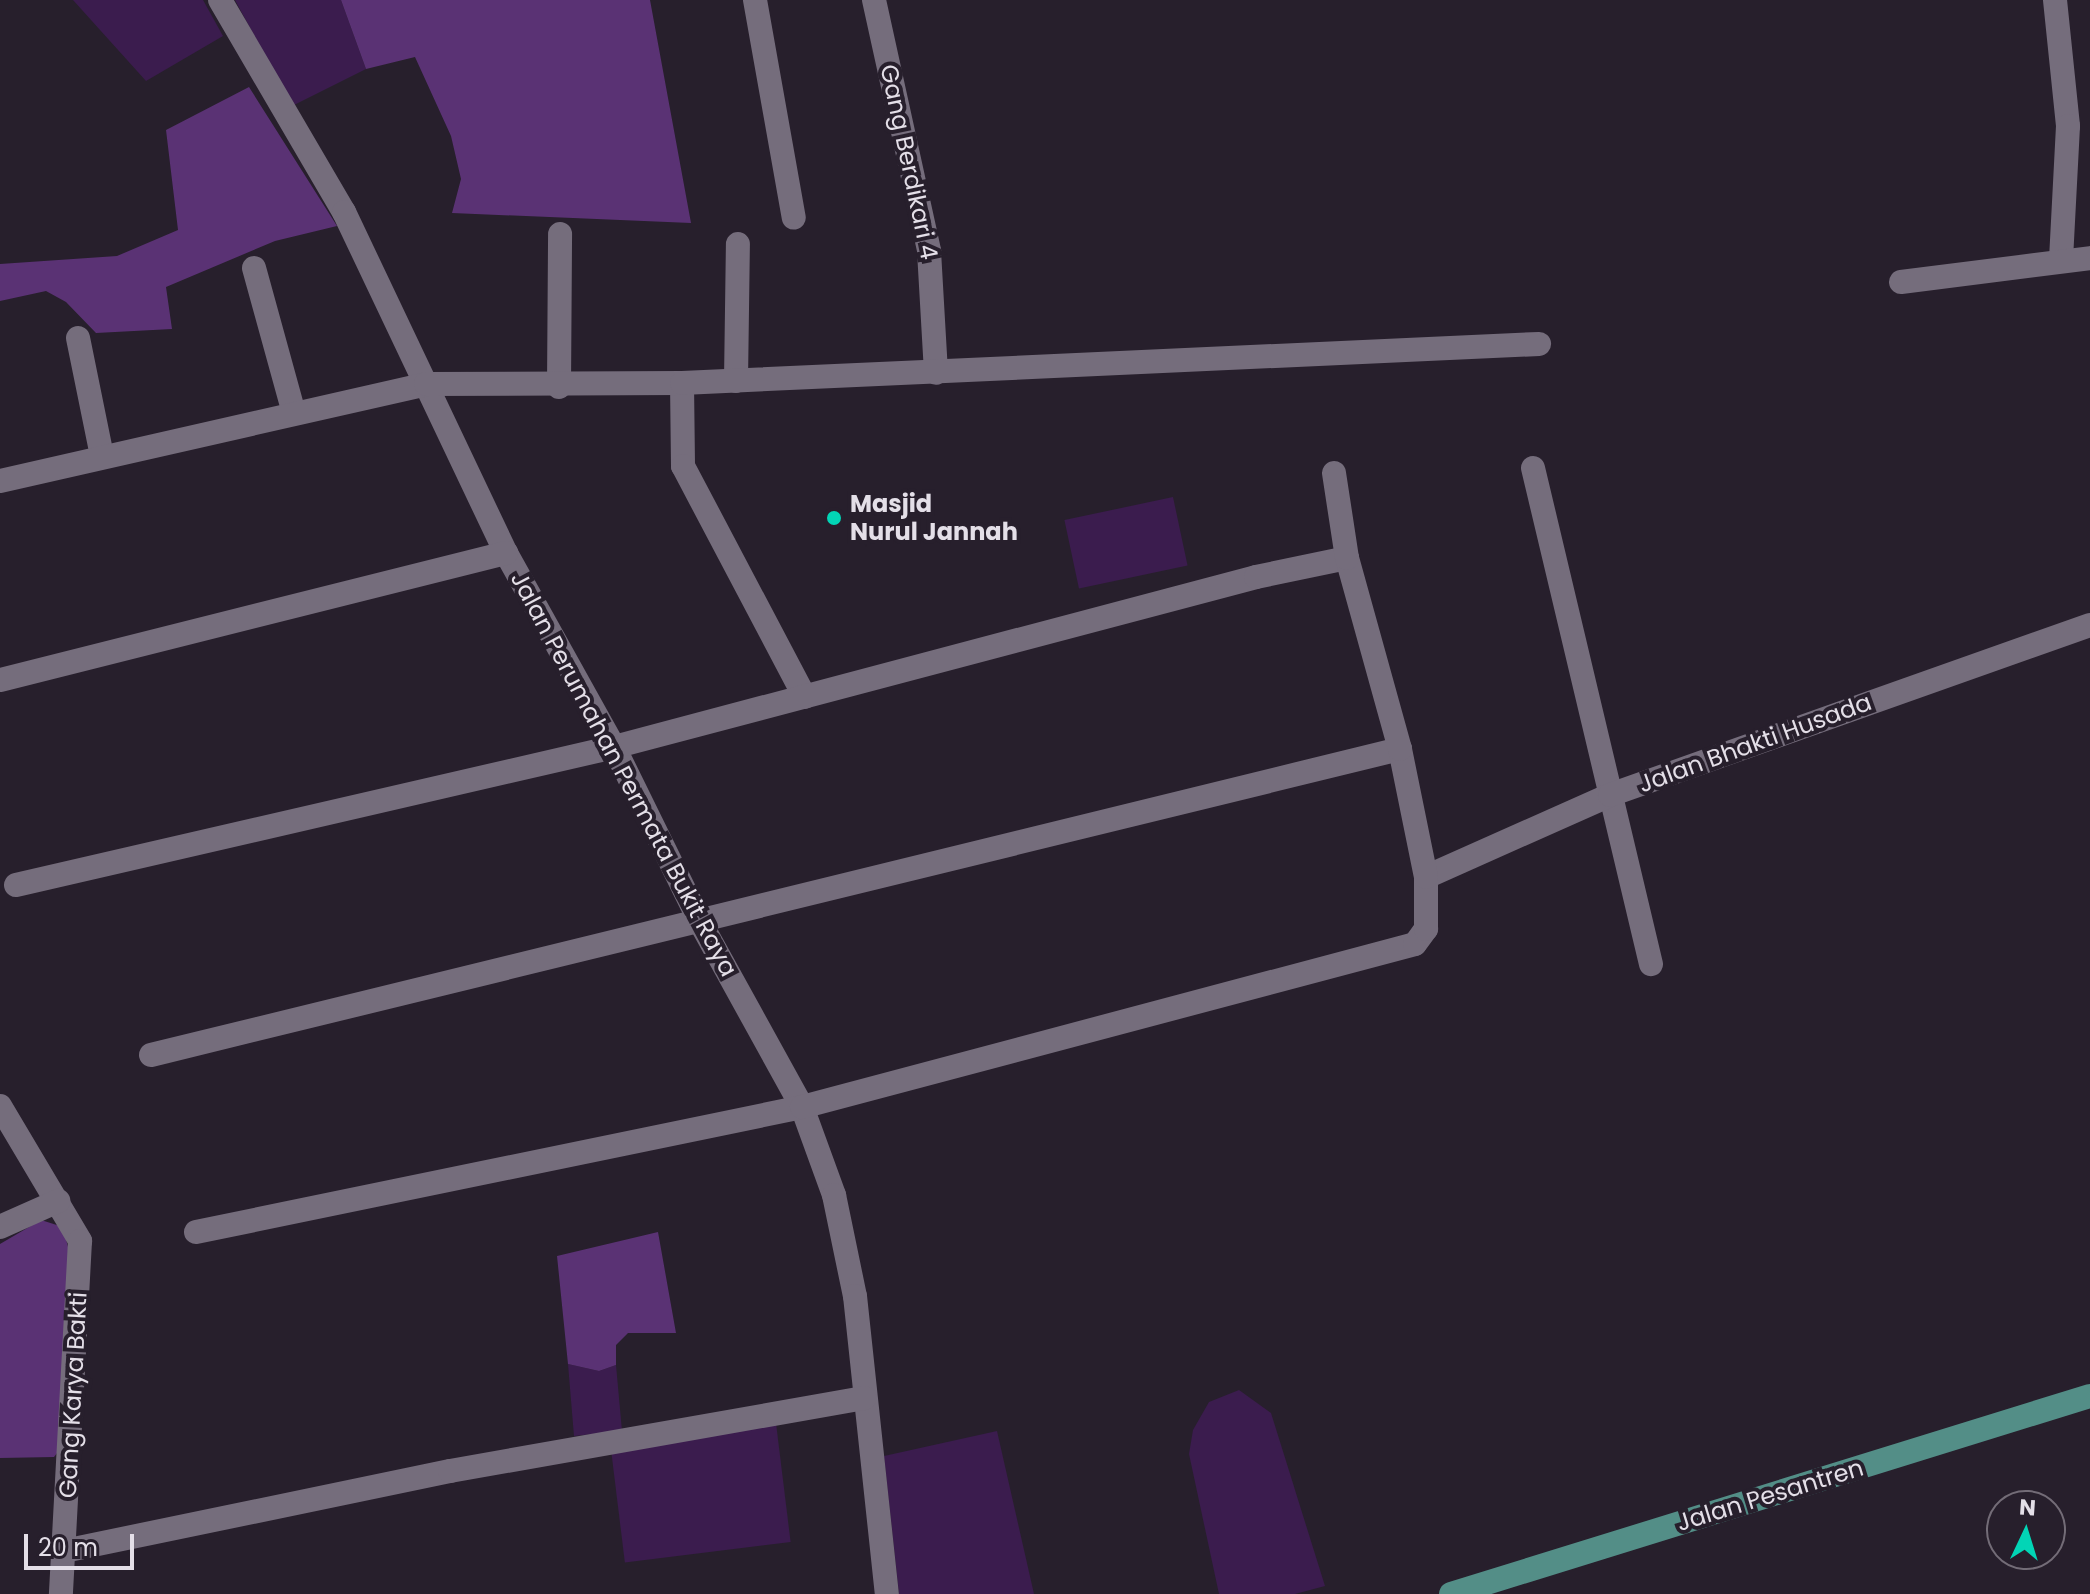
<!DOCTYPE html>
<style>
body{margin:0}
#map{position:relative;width:2090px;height:1594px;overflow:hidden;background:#271f2c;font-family:Poppins,sans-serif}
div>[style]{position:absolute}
.green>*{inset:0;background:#3b1c4e;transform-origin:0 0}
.forest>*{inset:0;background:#5a3274}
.minor>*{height:24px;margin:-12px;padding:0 12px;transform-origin:12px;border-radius:12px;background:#756d7c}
.primary>*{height:24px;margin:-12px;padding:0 12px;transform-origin:12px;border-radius:12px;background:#538e87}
.dots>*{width:22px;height:22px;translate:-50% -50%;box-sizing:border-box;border:4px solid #271f2c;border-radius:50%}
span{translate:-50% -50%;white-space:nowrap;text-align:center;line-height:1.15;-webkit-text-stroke:8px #271f2c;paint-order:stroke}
.street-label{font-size:24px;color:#e4dfe8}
.poi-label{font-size:24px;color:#e4dfe8;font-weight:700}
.left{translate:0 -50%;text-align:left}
.north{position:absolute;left:1986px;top:1490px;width:80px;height:80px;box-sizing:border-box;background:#271f2c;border:2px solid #736c77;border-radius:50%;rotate:4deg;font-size:22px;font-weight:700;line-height:32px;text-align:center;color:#e4dfe8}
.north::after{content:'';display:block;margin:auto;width:28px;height:36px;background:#02d5b6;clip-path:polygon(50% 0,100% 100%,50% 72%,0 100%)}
.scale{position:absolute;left:24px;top:1534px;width:110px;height:36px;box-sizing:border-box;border:4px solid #e4dfe8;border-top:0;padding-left:10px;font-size:24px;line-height:28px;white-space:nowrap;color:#e4dfe8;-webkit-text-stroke:6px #271f2c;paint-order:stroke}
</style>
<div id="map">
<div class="green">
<div style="clip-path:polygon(73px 0,203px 0,223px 36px,146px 81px)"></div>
<div style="clip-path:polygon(235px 0,341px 0,366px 69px,292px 106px)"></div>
<div style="left:1173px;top:497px;width:70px;height:111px;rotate:78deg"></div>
<div style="clip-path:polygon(568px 1364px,599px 1371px,616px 1365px,622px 1431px,574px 1436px)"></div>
<div style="clip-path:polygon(1239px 1390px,1271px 1413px,1325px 1586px,1295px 1594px,1219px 1594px,1189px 1454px,1193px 1430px,1209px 1402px)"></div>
<div style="left:776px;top:1423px;width:120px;height:167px;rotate:83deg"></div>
<div style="clip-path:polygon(997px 1431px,1034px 1594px,899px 1594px,884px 1456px)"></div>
</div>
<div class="forest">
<div style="clip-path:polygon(341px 0,650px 0,691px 223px,452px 213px,461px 179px,451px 136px,415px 57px,366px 69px)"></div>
<div style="clip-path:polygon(249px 87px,337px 226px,275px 241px,166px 287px,172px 329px,96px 333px,66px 302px,46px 291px,0 301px,0 264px,117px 256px,178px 230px,166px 130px)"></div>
<div style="clip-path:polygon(41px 1220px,63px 1227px,69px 1251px,61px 1448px,54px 1457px,0 1458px,0 1244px)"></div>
<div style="clip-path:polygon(658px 1232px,676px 1333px,628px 1333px,616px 1345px,616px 1365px,599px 1371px,568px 1364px,557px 1256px)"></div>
</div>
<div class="minor">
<div style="left:220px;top:0;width:246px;rotate:59.7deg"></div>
<div style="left:344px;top:212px;width:378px;rotate:64.6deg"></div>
<div style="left:506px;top:553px;width:222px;rotate:60.9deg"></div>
<div style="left:614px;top:747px;width:195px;rotate:63.8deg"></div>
<div style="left:700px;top:922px;width:211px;rotate:61.1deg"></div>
<div style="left:802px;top:1107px;width:94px;rotate:70deg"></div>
<div style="left:834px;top:1195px;width:103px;rotate:78.3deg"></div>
<div style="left:855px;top:1296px;width:300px;rotate:83.9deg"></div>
<div style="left:755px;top:0;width:221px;rotate:79.9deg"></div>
<div style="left:874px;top:0;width:257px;rotate:77.6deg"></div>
<div style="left:929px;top:251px;width:122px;rotate:86.7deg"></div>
<div style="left:2055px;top:0;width:127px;rotate:84.1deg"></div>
<div style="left:2068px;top:126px;width:135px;rotate:93deg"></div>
<div style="left:254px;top:268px;width:150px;rotate:74.6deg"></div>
<div style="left:1901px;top:282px;width:191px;rotate:-7.2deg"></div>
<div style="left:78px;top:338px;width:120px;rotate:78.5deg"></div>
<div style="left:736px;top:381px;width:137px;rotate:-89.2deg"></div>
<div style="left:682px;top:383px;width:83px;rotate:89.3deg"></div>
<div style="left:683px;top:466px;width:261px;rotate:62.2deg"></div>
<div style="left:559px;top:387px;width:153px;rotate:-89.6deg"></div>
<div style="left:1533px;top:468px;width:510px;rotate:76.62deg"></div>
<div style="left:0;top:481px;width:437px;rotate:-12.8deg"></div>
<div style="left:426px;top:384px;width:256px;rotate:-0.2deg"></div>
<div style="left:682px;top:383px;width:858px;rotate:-2.61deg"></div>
<div style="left:0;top:680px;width:522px;rotate:-14.09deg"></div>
<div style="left:1426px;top:877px;width:201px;rotate:-24deg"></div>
<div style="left:1610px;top:795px;width:509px;rotate:-19.5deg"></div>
<div style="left:16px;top:885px;width:614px;rotate:-12.99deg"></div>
<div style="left:614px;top:747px;width:664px;rotate:-14.83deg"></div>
<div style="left:1256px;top:577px;width:93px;rotate:-11.8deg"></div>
<div style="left:151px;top:1055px;width:1286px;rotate:-13.77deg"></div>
<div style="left:0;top:1106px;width:157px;rotate:59.3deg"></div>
<div style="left:80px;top:1241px;width:354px;rotate:93.1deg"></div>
<div style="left:0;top:1227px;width:64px;rotate:-24.1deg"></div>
<div style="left:196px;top:1232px;width:619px;rotate:-11.65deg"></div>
<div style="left:802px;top:1107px;width:634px;rotate:-14.89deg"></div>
<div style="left:1415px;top:944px;width:19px;rotate:-54deg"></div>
<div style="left:1426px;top:929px;width:52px;rotate:-90deg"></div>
<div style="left:1426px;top:877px;width:131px;rotate:-101.5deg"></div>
<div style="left:1400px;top:749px;width:198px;rotate:-105.5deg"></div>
<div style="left:1347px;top:558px;width:86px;rotate:-98.7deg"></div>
<div style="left:64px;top:1551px;width:394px;rotate:-11.7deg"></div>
<div style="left:450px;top:1471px;width:421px;rotate:-10deg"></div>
</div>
<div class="primary">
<div style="left:1451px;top:1594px;width:669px;rotate:-17.22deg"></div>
</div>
<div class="dots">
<div style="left:834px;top:518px;background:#02d5b6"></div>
</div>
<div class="street-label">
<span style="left:909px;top:162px;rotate:78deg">Gang Berdikari 4</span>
<span style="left:1755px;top:743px;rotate:-20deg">Jalan Bhakti Husada</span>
<span style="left:624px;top:774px;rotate:62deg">Jalan Perumahan Permata Bukit Raya</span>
<span style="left:73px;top:1395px;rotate:-87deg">Gang Karya Bakti</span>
<span style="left:1770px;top:1495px;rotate:-17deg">Jalan Pesantren</span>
</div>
<div class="poi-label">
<span class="left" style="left:850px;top:518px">Masjid<br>Nurul Jannah</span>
</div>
<div class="north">N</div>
<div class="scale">20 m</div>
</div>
